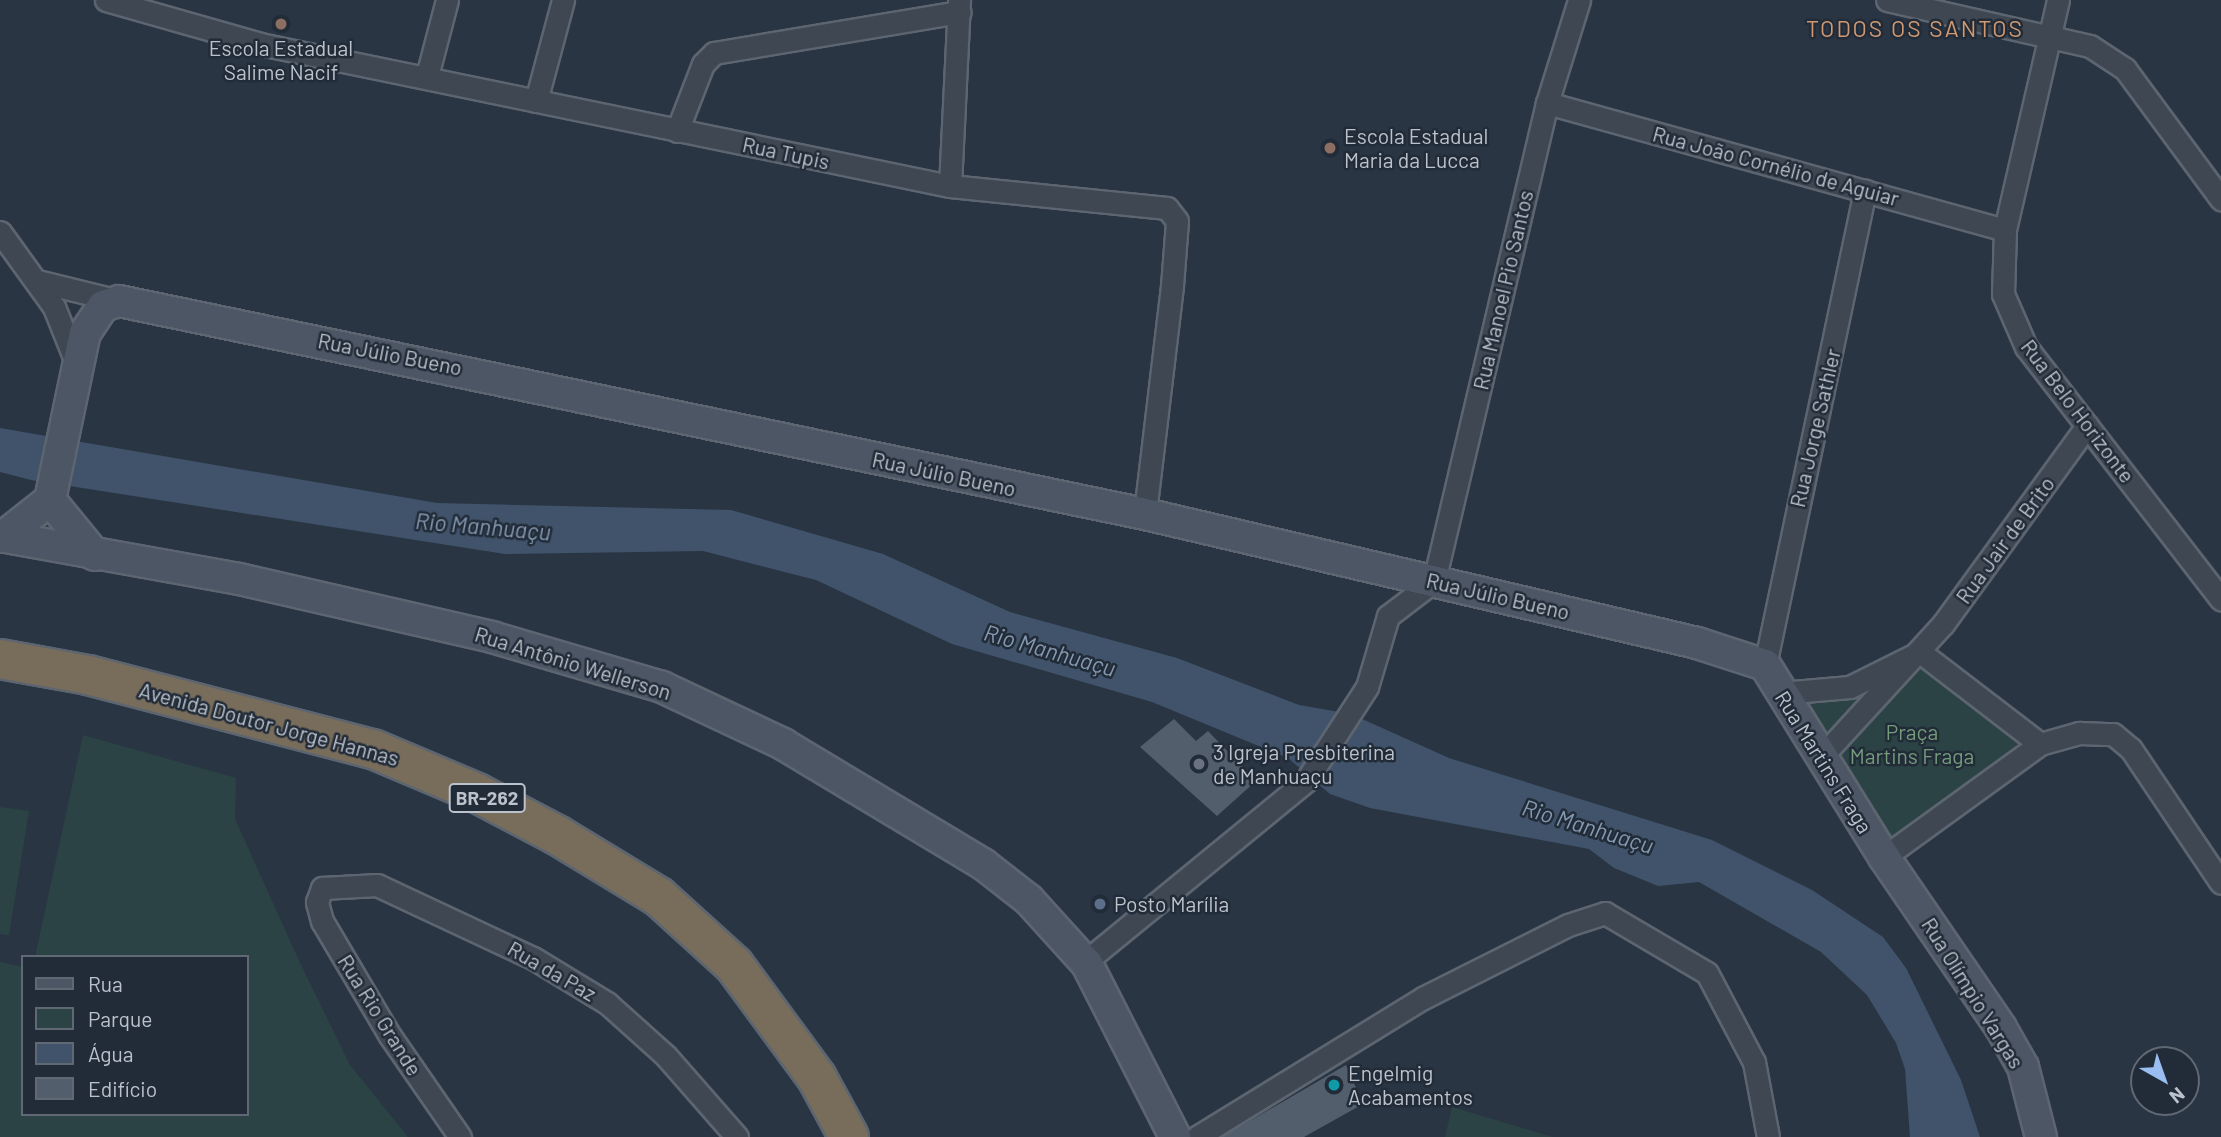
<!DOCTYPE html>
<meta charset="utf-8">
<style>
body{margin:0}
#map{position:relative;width:2221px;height:1137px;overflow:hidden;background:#293543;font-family:Barlow,sans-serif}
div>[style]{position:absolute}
.green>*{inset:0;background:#2c4345}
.water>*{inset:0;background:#40536a}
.building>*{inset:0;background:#535e6d}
.roads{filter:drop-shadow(2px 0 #5c6570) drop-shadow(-2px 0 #5c6570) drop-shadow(0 2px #5c6570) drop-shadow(0 -2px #5c6570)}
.street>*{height:21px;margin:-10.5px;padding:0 10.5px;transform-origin:10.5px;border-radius:10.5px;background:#3e4752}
.secondary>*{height:30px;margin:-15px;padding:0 15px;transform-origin:15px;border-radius:15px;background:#4c5665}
.highway>*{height:38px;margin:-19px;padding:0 19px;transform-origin:19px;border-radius:19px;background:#786c5b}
.dots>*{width:19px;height:19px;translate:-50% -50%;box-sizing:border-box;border:4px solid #222c38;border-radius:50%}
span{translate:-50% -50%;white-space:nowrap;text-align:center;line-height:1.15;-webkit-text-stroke:5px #222c38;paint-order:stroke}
.shield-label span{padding:2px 5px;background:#222c38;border:2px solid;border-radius:5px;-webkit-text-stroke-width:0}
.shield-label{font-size:19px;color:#bbc2cc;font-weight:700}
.poi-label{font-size:21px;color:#bbc2cc}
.left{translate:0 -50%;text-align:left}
.street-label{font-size:21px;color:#bbc2cc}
.park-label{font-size:21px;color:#749b7c}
.neighbourhood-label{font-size:23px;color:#d09972;letter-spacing:2px}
.water-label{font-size:23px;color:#8598b1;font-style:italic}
.legend{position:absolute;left:21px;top:955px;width:228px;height:161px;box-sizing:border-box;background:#222c38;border:2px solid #5f6873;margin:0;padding:9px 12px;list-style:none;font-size:21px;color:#bbc2cc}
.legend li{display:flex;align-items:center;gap:14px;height:35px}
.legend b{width:35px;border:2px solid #5f6873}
.north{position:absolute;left:2130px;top:1046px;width:70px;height:70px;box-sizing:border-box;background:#222c38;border:2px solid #5f6873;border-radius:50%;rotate:140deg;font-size:19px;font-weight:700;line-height:28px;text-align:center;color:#bbc2cc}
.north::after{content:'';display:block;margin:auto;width:24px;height:32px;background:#9abef2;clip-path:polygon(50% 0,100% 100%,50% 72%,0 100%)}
</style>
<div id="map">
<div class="green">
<div style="clip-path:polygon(1920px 652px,2040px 744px,1884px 857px,1781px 693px,1850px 687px)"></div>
<div style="clip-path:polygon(83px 735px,236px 778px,235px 819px,301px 965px,350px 1065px,408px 1137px,0 1137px,0 962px,23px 967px,23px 1114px,247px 1114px,247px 957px,35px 957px)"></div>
<div style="clip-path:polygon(0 807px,29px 811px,9px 935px,0 934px)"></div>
<div style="clip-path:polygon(1452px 1107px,1553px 1137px,1445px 1137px)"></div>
</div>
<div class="water">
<div style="clip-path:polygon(0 428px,437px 503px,731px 510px,883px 554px,1010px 612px,1177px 658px,1299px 705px,1351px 714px,1449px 758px,1712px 840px,1812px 890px,1883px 937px,1906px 968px,1961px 1080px,1980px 1137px,1910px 1137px,1905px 1069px,1896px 1043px,1867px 995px,1821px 952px,1699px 882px,1658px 886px,1614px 868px,1589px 849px,1370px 808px,1330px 794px,1288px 758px,1152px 702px,952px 644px,816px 580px,703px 551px,505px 554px,31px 480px,0 472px)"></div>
</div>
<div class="building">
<div style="clip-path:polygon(1174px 719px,1196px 741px,1208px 731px,1256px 781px,1217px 816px,1140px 747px)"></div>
<div style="clip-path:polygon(1346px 1065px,1363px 1104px,1304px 1137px,1222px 1137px)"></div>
</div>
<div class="roads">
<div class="street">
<div style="left:106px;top:0;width:160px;rotate:15.9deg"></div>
<div style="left:260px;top:44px;width:704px;rotate:11.63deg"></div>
<div style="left:950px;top:186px;width:218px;rotate:5.8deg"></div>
<div style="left:1167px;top:208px;width:16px;rotate:52deg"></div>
<div style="left:1177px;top:221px;width:65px;rotate:94.4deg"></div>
<div style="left:1172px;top:286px;width:230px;rotate:96.8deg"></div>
<div style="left:1887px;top:0;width:208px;rotate:12.8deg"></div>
<div style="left:2090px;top:46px;width:42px;rotate:33.3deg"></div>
<div style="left:2125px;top:69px;width:162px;rotate:53.6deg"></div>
<div style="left:2058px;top:0;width:236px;rotate:103deg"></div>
<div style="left:2005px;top:230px;width:64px;rotate:91.8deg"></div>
<div style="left:2003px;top:294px;width:58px;rotate:66.5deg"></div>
<div style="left:2026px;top:347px;width:319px;rotate:52.3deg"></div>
<div style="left:427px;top:76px;width:79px;rotate:-75.3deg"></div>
<div style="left:536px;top:101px;width:105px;rotate:-75deg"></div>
<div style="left:1547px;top:103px;width:475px;rotate:15.5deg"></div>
<div style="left:677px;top:131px;width:72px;rotate:-68.8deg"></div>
<div style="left:703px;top:64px;width:16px;rotate:-45deg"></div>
<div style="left:714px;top:53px;width:249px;rotate:-9.5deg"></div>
<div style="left:950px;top:186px;width:186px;rotate:-87.2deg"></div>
<div style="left:0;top:232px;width:92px;rotate:54.2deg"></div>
<div style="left:54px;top:307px;width:59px;rotate:68.2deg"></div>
<div style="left:37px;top:281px;width:84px;rotate:13.7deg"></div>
<div style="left:1765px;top:665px;width:485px;rotate:-78.1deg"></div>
<div style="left:1781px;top:693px;width:69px;rotate:-5deg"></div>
<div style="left:1850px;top:687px;width:78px;rotate:-26.6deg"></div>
<div style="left:1920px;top:652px;width:151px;rotate:37.5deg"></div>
<div style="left:1822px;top:756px;width:179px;rotate:-47.5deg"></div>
<div style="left:1943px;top:624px;width:245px;rotate:-54deg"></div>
<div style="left:1884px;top:857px;width:193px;rotate:-35.9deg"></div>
<div style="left:2040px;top:744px;width:41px;rotate:-15.8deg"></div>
<div style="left:2079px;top:733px;width:34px;rotate:2deg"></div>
<div style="left:2113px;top:734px;width:23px;rotate:40deg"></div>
<div style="left:2131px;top:749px;width:161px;rotate:56.1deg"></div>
<div style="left:1085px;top:962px;width:286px;rotate:-39.3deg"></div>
<div style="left:1306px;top:781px;width:112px;rotate:-57deg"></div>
<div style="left:1367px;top:687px;width:74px;rotate:-73.5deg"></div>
<div style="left:1388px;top:616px;width:58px;rotate:-37.3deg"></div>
<div style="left:1434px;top:581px;width:491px;rotate:-76.7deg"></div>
<div style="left:1547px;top:103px;width:108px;rotate:-72.7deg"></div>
<div style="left:460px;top:1137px;width:123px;rotate:-124.7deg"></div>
<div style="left:390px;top:1036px;width:134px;rotate:-120.6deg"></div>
<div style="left:322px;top:921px;width:20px;rotate:-105deg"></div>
<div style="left:317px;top:902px;width:15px;rotate:-70deg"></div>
<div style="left:322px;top:888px;width:55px;rotate:-3.1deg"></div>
<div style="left:377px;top:885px;width:172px;rotate:25.1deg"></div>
<div style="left:533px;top:958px;width:87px;rotate:31.3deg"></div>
<div style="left:607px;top:1003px;width:79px;rotate:41.9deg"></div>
<div style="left:666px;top:1056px;width:108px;rotate:48.8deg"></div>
<div style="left:1197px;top:1137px;width:265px;rotate:-31.6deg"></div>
<div style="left:1423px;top:998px;width:162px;rotate:-26.7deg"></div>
<div style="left:1568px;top:925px;width:39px;rotate:-18deg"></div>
<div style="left:1605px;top:913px;width:118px;rotate:30.5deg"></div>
<div style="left:1707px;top:973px;width:101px;rotate:62.2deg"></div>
<div style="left:1754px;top:1062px;width:76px;rotate:79.4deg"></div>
</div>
<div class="secondary">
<div style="left:50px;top:500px;width:171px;rotate:-78.2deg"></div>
<div style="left:85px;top:333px;width:32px;rotate:-56deg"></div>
<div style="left:103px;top:306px;width:17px;rotate:-17deg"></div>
<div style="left:119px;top:301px;width:1048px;rotate:11.73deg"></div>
<div style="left:1145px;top:514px;width:567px;rotate:13.15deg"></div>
<div style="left:1697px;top:643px;width:71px;rotate:17.9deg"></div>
<div style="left:1765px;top:665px;width:226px;rotate:58.2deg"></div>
<div style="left:1884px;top:857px;width:207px;rotate:55.6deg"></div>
<div style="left:2001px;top:1028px;width:45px;rotate:60.6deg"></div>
<div style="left:2023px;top:1067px;width:72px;rotate:75.6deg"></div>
<div style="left:50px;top:500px;width:71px;rotate:50.7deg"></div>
<div style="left:0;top:536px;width:243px;rotate:10.2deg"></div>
<div style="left:239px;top:579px;width:260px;rotate:12.9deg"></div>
<div style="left:492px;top:637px;width:177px;rotate:16.4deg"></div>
<div style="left:662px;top:687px;width:134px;rotate:25.2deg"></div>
<div style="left:783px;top:744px;width:233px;rotate:31deg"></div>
<div style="left:983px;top:864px;width:58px;rotate:38deg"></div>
<div style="left:1029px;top:900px;width:86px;rotate:47.8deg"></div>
<div style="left:1087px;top:964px;width:194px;rotate:63deg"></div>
<div style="left:3px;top:537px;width:60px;rotate:-38.2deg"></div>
</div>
<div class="highway">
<div style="left:0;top:659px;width:89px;rotate:10.3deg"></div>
<div style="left:88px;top:675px;width:294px;rotate:14.6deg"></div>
<div style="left:373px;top:749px;width:113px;rotate:22.9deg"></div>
<div style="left:477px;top:793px;width:90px;rotate:27.7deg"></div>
<div style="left:557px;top:835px;width:119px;rotate:31.3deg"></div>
<div style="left:659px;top:897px;width:101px;rotate:42.2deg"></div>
<div style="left:734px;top:965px;width:140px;rotate:53.7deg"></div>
<div style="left:817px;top:1078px;width:67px;rotate:61.5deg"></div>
</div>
</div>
<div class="dots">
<div style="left:281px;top:24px;background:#8d6e63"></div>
<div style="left:1330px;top:148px;background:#8d6e63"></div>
<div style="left:1199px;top:764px;background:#6b7280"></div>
<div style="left:1100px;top:904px;background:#5c6f8a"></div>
<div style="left:1334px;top:1085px;background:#0f9aa8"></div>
</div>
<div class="shield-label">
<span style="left:487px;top:798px">BR-262</span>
</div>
<div class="poi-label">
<span style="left:281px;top:60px">Escola Estadual<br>Salime Nacif</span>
<span class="left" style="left:1344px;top:148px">Escola Estadual<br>Maria da Lucca</span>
<span class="left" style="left:1213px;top:764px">3 Igreja Presbiterina<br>de Manhuaçu</span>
<span class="left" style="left:1114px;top:904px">Posto Marília</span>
<span class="left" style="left:1348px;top:1085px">Engelmig<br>Acabamentos</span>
</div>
<div class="street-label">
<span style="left:786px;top:153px;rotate:12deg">Rua Tupis</span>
<span style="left:1776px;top:166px;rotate:15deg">Rua João Cornélio de Aguiar</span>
<span style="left:1503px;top:290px;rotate:-77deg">Rua Manoel Pio Santos</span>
<span style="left:390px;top:354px;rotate:11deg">Rua Júlio Bueno</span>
<span style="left:2078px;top:411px;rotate:53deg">Rua Belo Horizonte</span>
<span style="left:1815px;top:428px;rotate:-77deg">Rua Jorge Sathler</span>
<span style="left:944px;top:474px;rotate:12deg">Rua Júlio Bueno</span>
<span style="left:2005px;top:540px;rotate:-54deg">Rua Jair de Brito</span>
<span style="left:1498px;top:596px;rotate:13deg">Rua Júlio Bueno</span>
<span style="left:573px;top:663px;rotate:17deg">Rua Antônio Wellerson</span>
<span style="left:269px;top:724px;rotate:15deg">Avenida Doutor Jorge Hannas</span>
<span style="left:1824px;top:762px;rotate:58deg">Rua Martins Fraga</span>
<span style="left:552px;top:971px;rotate:30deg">Rua da Paz</span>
<span style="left:1973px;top:993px;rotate:58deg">Rua Olímpio Vargas</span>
<span style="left:380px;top:1015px;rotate:58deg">Rua Rio Grande</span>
</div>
<div class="park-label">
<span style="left:1912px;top:744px">Praça<br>Martins Fraga</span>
</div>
<div class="neighbourhood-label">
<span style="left:1915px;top:28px">TODOS OS SANTOS</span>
</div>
<div class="water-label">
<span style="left:483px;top:526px;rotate:5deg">Rio Manhuaçu</span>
<span style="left:1050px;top:650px;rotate:16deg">Rio Manhuaçu</span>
<span style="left:1588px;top:826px;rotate:17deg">Rio Manhuaçu</span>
</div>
<ul class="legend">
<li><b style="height:9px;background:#4c5665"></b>Rua</li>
<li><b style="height:19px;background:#2c4345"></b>Parque</li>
<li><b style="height:19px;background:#40536a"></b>Água</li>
<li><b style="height:19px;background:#535e6d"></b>Edifício</li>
</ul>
<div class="north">N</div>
</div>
